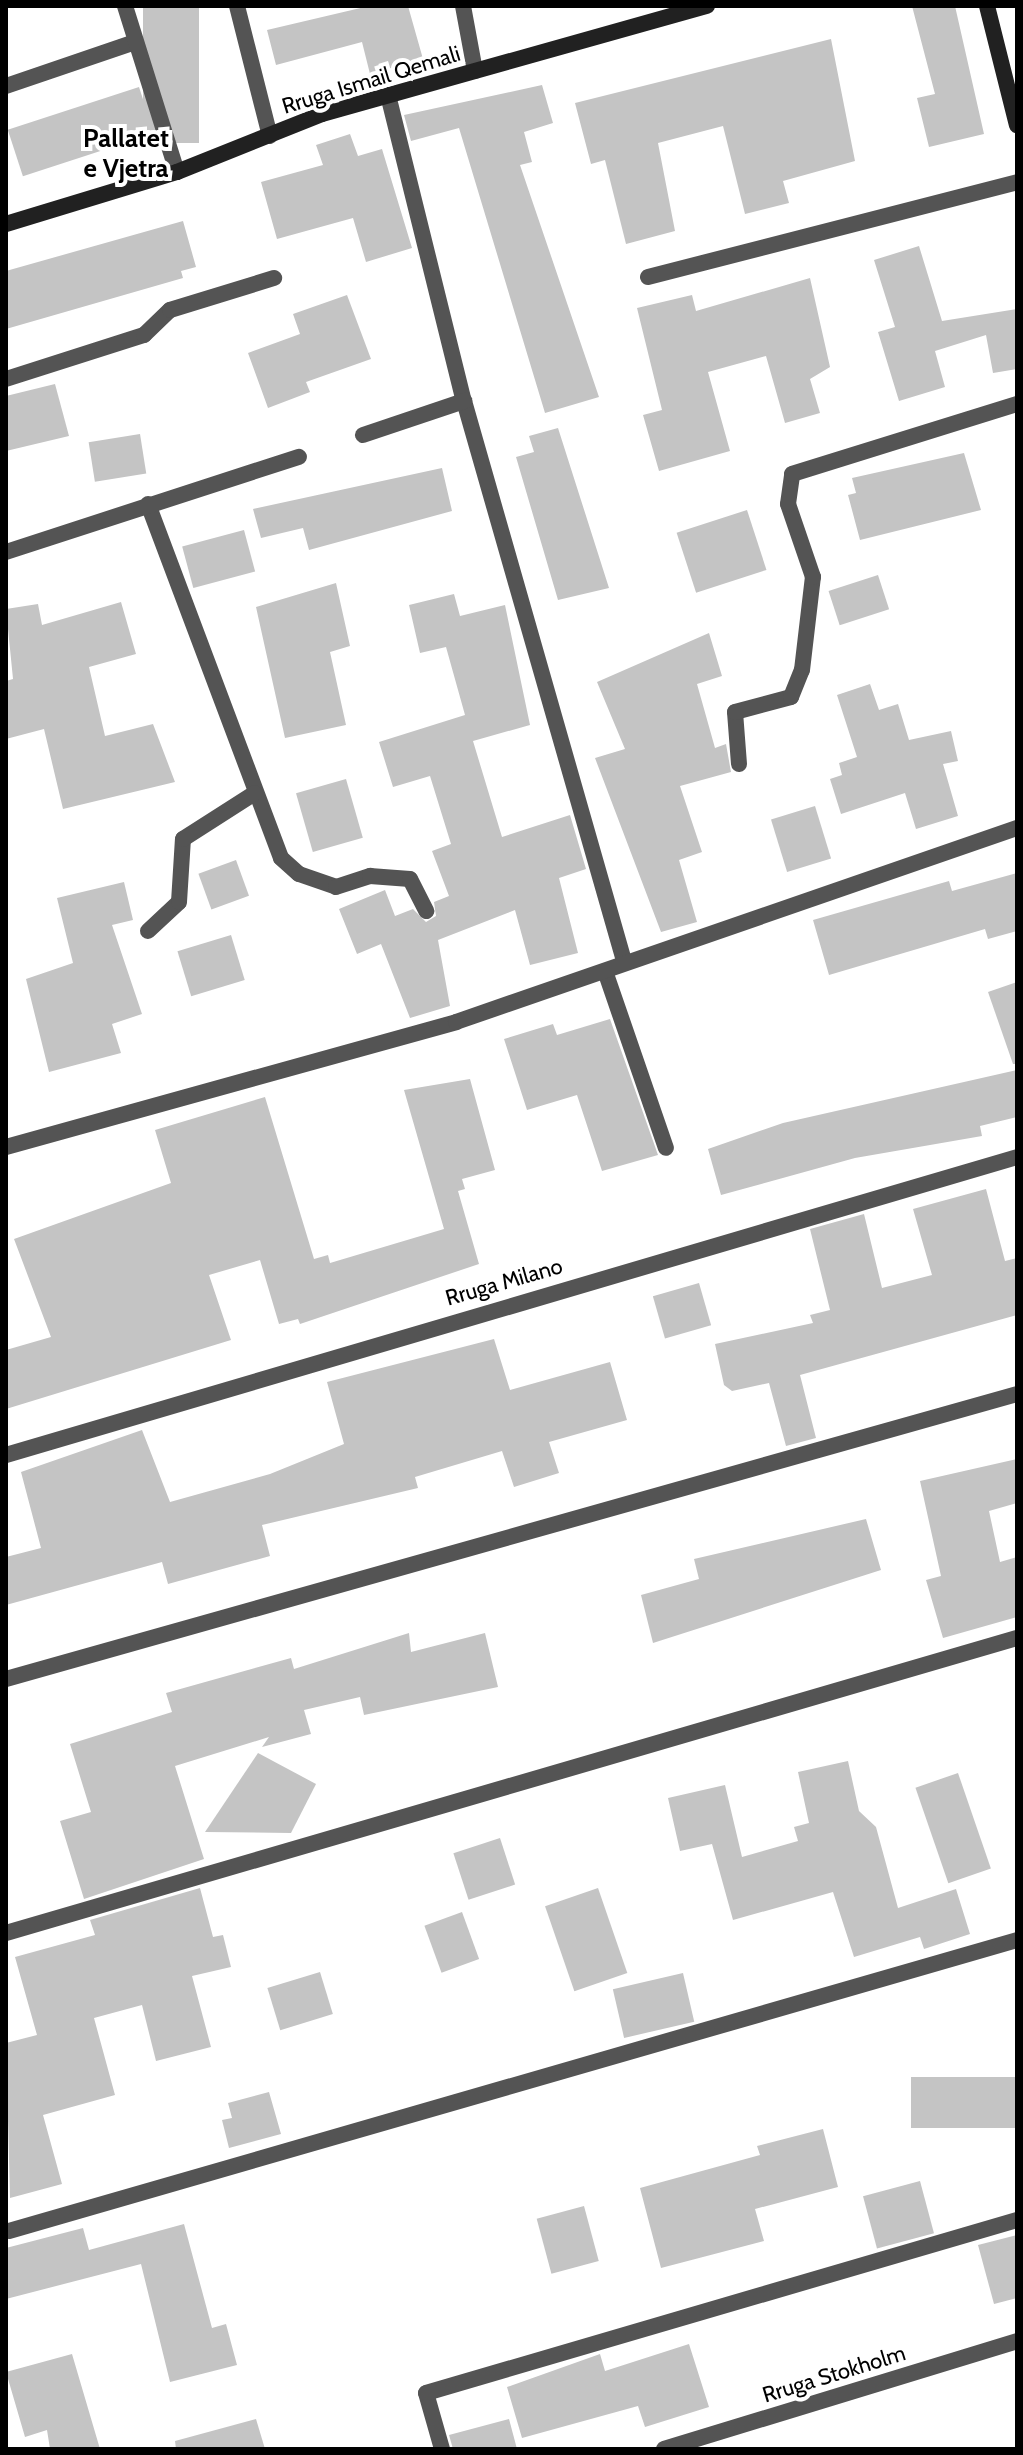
<!DOCTYPE html>
<style>
body{margin:0}
#map{position:relative;width:1023px;height:2455px;overflow:hidden;background:#fff;font-family:Cabin,sans-serif}
div>[style]{position:absolute}
.building>*{inset:0;background:#c4c4c4;transform-origin:0 0}
.lane>*{height:16px;margin:-8px;padding:0 8px;transform-origin:8px;border-radius:8px;background:#545454}
.street>*{height:16px;margin:-8px;padding:0 8px;transform-origin:8px;border-radius:8px;background:#545454}
.secondary>*{height:16px;margin:-8px;padding:0 8px;transform-origin:8px;border-radius:8px;background:#212121}
span{translate:-50% -50%;white-space:nowrap;text-align:center;line-height:1.15;-webkit-text-stroke:8px #fff;paint-order:stroke}
.street-label{font-size:22px;color:#000}
.quarter-label{font-size:26px;color:#000;font-weight:700}
.frame{position:absolute;inset:0;border:8px solid #000;pointer-events:none}
</style>
<div id="map">
<div class="building">
<div style="left:143px;top:6px;width:56px;height:137px"></div>
<div style="clip-path:polygon(369px 6px,408px 6px,423px 59px,370px 74px,362px 42px,276px 65px,267px 30px)"></div>
<div style="clip-path:polygon(912px 6px,955px 6px,984px 134px,929px 147px,917px 98px,935px 94px)"></div>
<div style="clip-path:polygon(831px 39px,855px 161px,783px 181px,789px 203px,745px 214px,723px 126px,658px 143px,675px 231px,626px 244px,605px 160px,591px 164px,575px 103px)"></div>
<div style="clip-path:polygon(542px 85px,553px 123px,524px 132px,532px 162px,520px 165px,599px 397px,545px 413px,459px 128px,411px 141px,404px 115px)"></div>
<div style="left:139px;top:87px;width:49px;height:138px;rotate:72deg"></div>
<div style="clip-path:polygon(350px 134px,358px 156px,382px 149px,412px 248px,366px 262px,353px 218px,277px 239px,261px 182px,323px 165px,316px 145px)"></div>
<div style="clip-path:polygon(183px 221px,196px 267px,181px 271px,183px 278px,6px 329px,6px 271px)"></div>
<div style="clip-path:polygon(919px 246px,942px 321px,1017px 309px,1017px 369px,993px 373px,986px 335px,935px 351px,945px 387px,899px 401px,878px 332px,895px 327px,874px 260px)"></div>
<div style="clip-path:polygon(810px 278px,830px 367px,810px 379px,820px 413px,785px 423px,766px 356px,708px 372px,730px 451px,659px 471px,643px 415px,662px 410px,637px 308px,692px 295px,696px 311px)"></div>
<div style="clip-path:polygon(347px 295px,371px 359px,306px 382px,310px 392px,268px 408px,248px 353px,300px 334px,293px 314px)"></div>
<div style="clip-path:polygon(55px 384px,69px 436px,6px 451px,6px 396px)"></div>
<div style="clip-path:polygon(558px 428px,609px 588px,558px 600px,516px 457px,534px 452px,529px 436px)"></div>
<div style="left:140px;top:434px;width:40px;height:52px;rotate:81deg"></div>
<div style="clip-path:polygon(964px 453px,981px 510px,860px 540px,848px 495px,856px 493px,852px 478px)"></div>
<div style="clip-path:polygon(442px 468px,452px 511px,309px 550px,303px 528px,261px 538px,253px 509px)"></div>
<div style="left:747px;top:510px;width:63px;height:74px;rotate:72deg"></div>
<div style="left:244px;top:530px;width:43px;height:64px;rotate:75deg"></div>
<div style="left:878px;top:575px;width:36px;height:52px;rotate:72deg"></div>
<div style="clip-path:polygon(336px 583px,350px 646px,330px 652px,346px 725px,285px 738px,256px 607px)"></div>
<div style="clip-path:polygon(454px 594px,460px 616px,505px 605px,530px 725px,473px 741px,502px 837px,570px 815px,586px 869px,559px 878px,578px 953px,530px 965px,515px 910px,438px 940px,450px 1006px,410px 1018px,381px 944px,357px 954px,339px 909px,385px 890px,395px 916px,413px 909px,426px 922px,436px 916px,434px 902px,449px 896px,432px 851px,451px 844px,430px 776px,393px 787px,379px 742px,465px 715px,446px 647px,420px 653px,409px 605px)"></div>
<div style="clip-path:polygon(121px 602px,136px 654px,89px 667px,105px 736px,153px 724px,175px 782px,63px 809px,44px 729px,6px 739px,6px 681px,13px 679px,6px 609px,38px 604px,42px 625px)"></div>
<div style="clip-path:polygon(709px 633px,722px 676px,697px 684px,715px 748px,726px 744px,731px 772px,680px 786px,702px 852px,679px 860px,697px 922px,661px 932px,595px 758px,625px 749px,597px 682px)"></div>
<div style="clip-path:polygon(870px 684px,879px 710px,898px 704px,909px 740px,951px 731px,958px 761px,943px 764px,958px 816px,916px 829px,905px 793px,841px 814px,830px 779px,842px 775px,839px 763px,857px 757px,837px 695px)"></div>
<div style="left:346px;top:779px;width:61px;height:52px;rotate:74deg"></div>
<div style="left:815px;top:806px;width:55px;height:46px;rotate:73deg"></div>
<div style="left:236px;top:860px;width:38px;height:40px;rotate:70deg"></div>
<div style="clip-path:polygon(1017px 873px,1017px 931px,988px 939px,985px 929px,829px 975px,813px 920px,949px 881px,952px 891px)"></div>
<div style="clip-path:polygon(124px 882px,133px 920px,112px 925px,142px 1014px,112px 1024px,121px 1053px,49px 1072px,26px 979px,73px 963px,57px 898px)"></div>
<div style="left:231px;top:935px;width:47px;height:56px;rotate:73deg"></div>
<div style="clip-path:polygon(1017px 982px,1017px 1064px,1013px 1064px,988px 992px)"></div>
<div style="clip-path:polygon(610px 1019px,658px 1155px,602px 1171px,577px 1095px,527px 1110px,504px 1039px,553px 1024px,557px 1035px)"></div>
<div style="clip-path:polygon(1017px 1070px,1017px 1117px,980px 1126px,982px 1136px,855px 1158px,721px 1195px,708px 1149px,783px 1123px)"></div>
<div style="clip-path:polygon(470px 1079px,495px 1170px,462px 1179px,465px 1189px,458px 1191px,479px 1264px,300px 1324px,298px 1319px,279px 1324px,260px 1260px,209px 1275px,231px 1340px,6px 1409px,6px 1350px,51px 1337px,14px 1239px,171px 1183px,155px 1130px,265px 1097px,314px 1259px,328px 1255px,330px 1263px,444px 1229px,404px 1090px)"></div>
<div style="clip-path:polygon(986px 1189px,1005px 1261px,1017px 1258px,1017px 1315px,800px 1375px,816px 1438px,786px 1446px,769px 1383px,732px 1391px,724px 1385px,715px 1344px,813px 1323px,810px 1315px,830px 1310px,810px 1229px,864px 1214px,882px 1288px,932px 1275px,913px 1209px)"></div>
<div style="left:699px;top:1283px;width:44px;height:48px;rotate:74deg"></div>
<div style="clip-path:polygon(494px 1339px,510px 1390px,610px 1362px,627px 1420px,549px 1442px,559px 1473px,514px 1487px,502px 1451px,415px 1477px,418px 1488px,262px 1525px,270px 1556px,168px 1584px,162px 1562px,6px 1605px,6px 1557px,41px 1548px,21px 1472px,142px 1430px,170px 1502px,270px 1474px,344px 1444px,327px 1382px)"></div>
<div style="clip-path:polygon(1017px 1459px,1017px 1503px,989px 1511px,1000px 1562px,1017px 1557px,1017px 1617px,943px 1638px,926px 1580px,941px 1576px,920px 1481px)"></div>
<div style="clip-path:polygon(866px 1519px,881px 1570px,653px 1643px,641px 1595px,699px 1579px,694px 1559px)"></div>
<div style="clip-path:polygon(409px 1633px,411px 1652px,485px 1633px,498px 1687px,364px 1715px,360px 1697px,304px 1710px,311px 1734px,262px 1747px,269px 1737px,175px 1766px,204px 1859px,84px 1899px,60px 1821px,91px 1812px,70px 1744px,172px 1712px,166px 1693px,291px 1658px,294px 1669px)"></div>
<div style="clip-path:polygon(258px 1753px,316px 1784px,291px 1833px,205px 1832px)"></div>
<div style="clip-path:polygon(848px 1761px,859px 1811px,876px 1827px,898px 1908px,956px 1889px,970px 1934px,924px 1949px,920px 1937px,854px 1957px,833px 1892px,733px 1920px,712px 1844px,680px 1851px,668px 1798px,725px 1785px,742px 1857px,798px 1841px,794px 1827px,809px 1823px,798px 1772px)"></div>
<div style="left:958px;top:1773px;width:101px;height:45px;rotate:71deg"></div>
<div style="left:500px;top:1838px;width:49px;height:49px;rotate:72deg"></div>
<div style="clip-path:polygon(200px 1888px,213px 1937px,223px 1935px,231px 1967px,192px 1976px,211px 2047px,156px 2061px,142px 2005px,94px 2018px,115px 2095px,43px 2115px,62px 2184px,10px 2198px,6px 2043px,37px 2035px,15px 1957px,95px 1935px,90px 1920px)"></div>
<div style="left:598px;top:1888px;width:90px;height:56px;rotate:71deg"></div>
<div style="left:462px;top:1912px;width:50px;height:40px;rotate:70deg"></div>
<div style="left:320px;top:1972px;width:44px;height:55px;rotate:73deg"></div>
<div style="left:683px;top:1973px;width:50px;height:72px;rotate:77deg"></div>
<div style="left:1017px;top:2077px;width:51px;height:106px;rotate:90deg"></div>
<div style="clip-path:polygon(269px 2092px,281px 2134px,229px 2148px,222px 2120px,232px 2118px,228px 2103px)"></div>
<div style="clip-path:polygon(823px 2129px,838px 2187px,755px 2209px,764px 2241px,661px 2268px,640px 2188px,760px 2155px,757px 2146px)"></div>
<div style="left:920px;top:2181px;width:54px;height:59px;rotate:75deg"></div>
<div style="left:584px;top:2206px;width:57px;height:49px;rotate:75deg"></div>
<div style="clip-path:polygon(184px 2224px,212px 2328px,226px 2324px,237px 2365px,170px 2382px,141px 2264px,6px 2299px,6px 2248px,83px 2228px,89px 2250px)"></div>
<div style="clip-path:polygon(1017px 2235px,1017px 2298px,994px 2304px,978px 2245px)"></div>
<div style="clip-path:polygon(689px 2344px,709px 2407px,645px 2427px,638px 2406px,522px 2438px,507px 2387px,600px 2354px,605px 2371px)"></div>
<div style="clip-path:polygon(72px 2354px,100px 2449px,50px 2449px,47px 2430px,25px 2437px,6px 2372px)"></div>
<div style="clip-path:polygon(256px 2419px,265px 2449px,176px 2449px,175px 2441px)"></div>
<div style="clip-path:polygon(509px 2419px,517px 2449px,453px 2449px,449px 2435px)"></div>
</div>
<div class="lane">
<div style="left:463px;top:6px;width:66px;rotate:79.5deg"></div>
<div style="left:6px;top:86px;width:136px;rotate:-18.8deg"></div>
<div style="left:6px;top:379px;width:145px;rotate:-17.7deg"></div>
<div style="left:144px;top:335px;width:36px;rotate:-44deg"></div>
<div style="left:170px;top:310px;width:109px;rotate:-17.1deg"></div>
<div style="left:605px;top:971px;width:187px;rotate:71deg"></div>
</div>
<div class="street">
<div style="left:125px;top:6px;width:174px;rotate:72.6deg"></div>
<div style="left:237px;top:6px;width:134px;rotate:75.8deg"></div>
<div style="left:388px;top:95px;width:315px;rotate:76.1deg"></div>
<div style="left:464px;top:401px;width:582px;rotate:74.05deg"></div>
<div style="left:648px;top:277px;width:381px;rotate:-14.4deg"></div>
<div style="left:363px;top:435px;width:107px;rotate:-18.6deg"></div>
<div style="left:148px;top:504px;width:378px;rotate:69.4deg"></div>
<div style="left:281px;top:858px;width:24px;rotate:42deg"></div>
<div style="left:299px;top:874px;width:39px;rotate:19deg"></div>
<div style="left:336px;top:887px;width:36px;rotate:-18deg"></div>
<div style="left:370px;top:876px;width:40px;rotate:4.3deg"></div>
<div style="left:410px;top:879px;width:36px;rotate:63deg"></div>
<div style="left:6px;top:552px;width:308px;rotate:-18deg"></div>
<div style="left:739px;top:764px;width:52px;rotate:-94.4deg"></div>
<div style="left:735px;top:712px;width:58px;rotate:-15deg"></div>
<div style="left:791px;top:697px;width:29px;rotate:-68deg"></div>
<div style="left:802px;top:670px;width:94px;rotate:-83.3deg"></div>
<div style="left:813px;top:577px;width:77px;rotate:-108.9deg"></div>
<div style="left:788px;top:504px;width:30px;rotate:-82deg"></div>
<div style="left:792px;top:474px;width:236px;rotate:-17.3deg"></div>
<div style="left:148px;top:931px;width:42px;rotate:-43.1deg"></div>
<div style="left:179px;top:902px;width:63px;rotate:-86.4deg"></div>
<div style="left:183px;top:839px;width:85px;rotate:-32.6deg"></div>
<div style="left:6px;top:1147px;width:467px;rotate:-15.5deg"></div>
<div style="left:456px;top:1022px;width:594px;rotate:-19.08deg"></div>
<div style="left:6px;top:1455px;width:1054px;rotate:-16.42deg"></div>
<div style="left:6px;top:1679px;width:1050px;rotate:-15.74deg"></div>
<div style="left:6px;top:1933px;width:1053px;rotate:-16.27deg"></div>
<div style="left:9px;top:2231px;width:1049px;rotate:-16.1deg"></div>
<div style="left:442px;top:2449px;width:58px;rotate:-105.9deg"></div>
<div style="left:426px;top:2393px;width:616px;rotate:-16.32deg"></div>
<div style="left:664px;top:2449px;width:369px;rotate:-17deg"></div>
</div>
<div class="secondary">
<div style="left:987px;top:6px;width:123px;rotate:75.9deg"></div>
<div style="left:6px;top:224px;width:179px;rotate:-16.9deg"></div>
<div style="left:177px;top:172px;width:156px;rotate:-21.8deg"></div>
<div style="left:322px;top:114px;width:400px;rotate:-15.7deg"></div>
</div>
<div class="street-label">
<span style="left:371px;top:80px;rotate:-17deg">Rruga Ismail Qemali</span>
<span style="left:504px;top:1282px;rotate:-16deg">Rruga Milano</span>
<span style="left:834px;top:2374px;rotate:-17deg">Rruga Stokholm</span>
</div>
<div class="quarter-label">
<span style="left:126px;top:154px">Pallatet<br>e Vjetra</span>
</div>
<div class="frame"></div>
</div>
